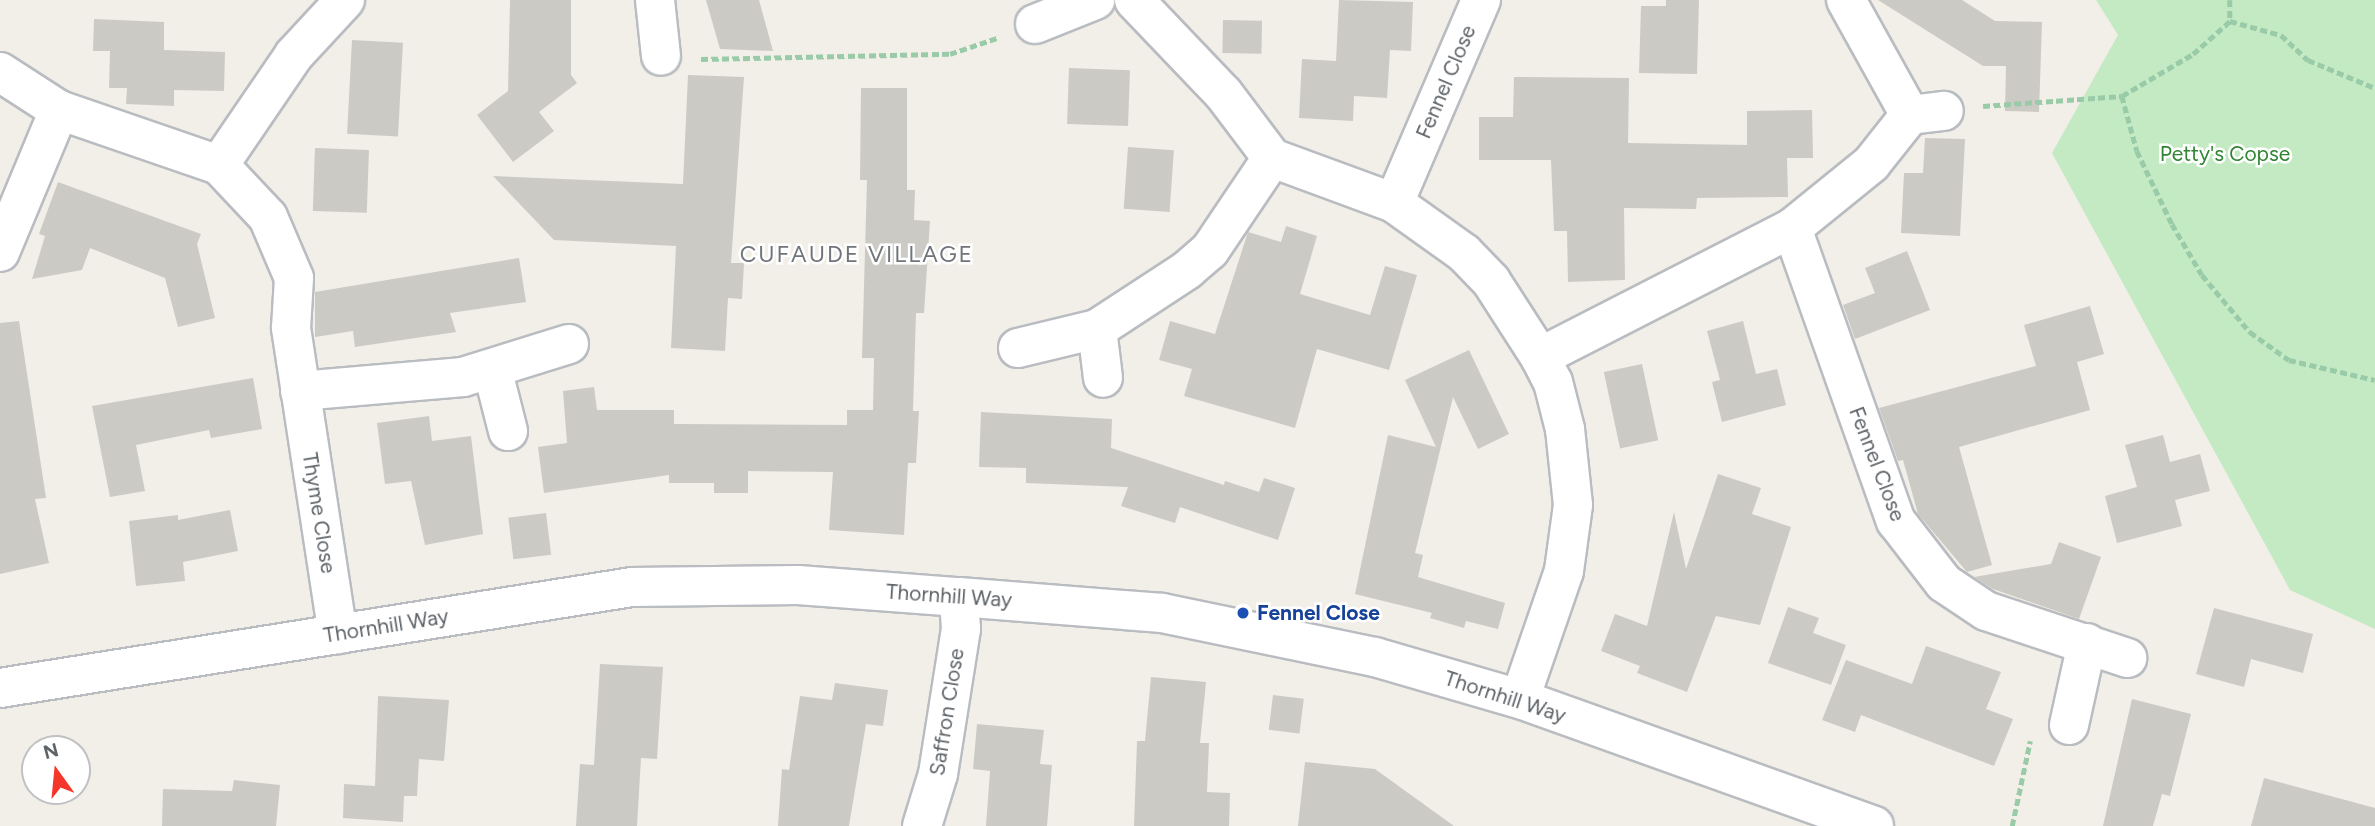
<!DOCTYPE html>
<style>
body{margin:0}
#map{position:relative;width:2375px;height:826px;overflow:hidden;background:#f1efe7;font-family:Figtree,sans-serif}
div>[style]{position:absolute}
.green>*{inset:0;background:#c3eac2}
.building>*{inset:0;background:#cccac4;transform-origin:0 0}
.path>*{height:4.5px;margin-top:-2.25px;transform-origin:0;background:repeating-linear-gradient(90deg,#9acba8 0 7px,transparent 0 10.5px)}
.roads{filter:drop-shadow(2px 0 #b9bcc1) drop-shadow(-2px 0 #b9bcc1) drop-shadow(0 2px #b9bcc1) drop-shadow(0 -2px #b9bcc1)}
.minor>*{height:38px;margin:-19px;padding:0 19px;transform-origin:19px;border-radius:19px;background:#fff}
.dots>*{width:19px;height:19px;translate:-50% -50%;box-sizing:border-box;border:4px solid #fff;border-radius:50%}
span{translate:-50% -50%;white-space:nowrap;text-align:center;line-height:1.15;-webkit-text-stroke:5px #fff;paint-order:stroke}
.street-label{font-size:21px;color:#5e6368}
.park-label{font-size:21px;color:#308532}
.transit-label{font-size:21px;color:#164399;font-weight:700}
.left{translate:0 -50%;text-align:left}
.neighbourhood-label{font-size:23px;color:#6f757a;letter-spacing:2px}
.north{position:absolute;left:21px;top:735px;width:70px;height:70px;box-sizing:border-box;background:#fff;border:2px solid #bfc1c3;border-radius:50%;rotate:345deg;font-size:19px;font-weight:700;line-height:28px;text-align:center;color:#5e6368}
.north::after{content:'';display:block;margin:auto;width:24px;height:32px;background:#f4372a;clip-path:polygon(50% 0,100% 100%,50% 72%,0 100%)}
</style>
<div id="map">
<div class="green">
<div style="clip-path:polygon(2096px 0,2375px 0,2375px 629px,2290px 590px,2052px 153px,2118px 35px)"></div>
</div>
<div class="building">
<div style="clip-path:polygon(510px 0,571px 0,571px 75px,577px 83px,539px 112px,554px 131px,513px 162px,477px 115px,508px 91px)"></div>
<div style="clip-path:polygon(706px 0,759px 0,773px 51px,720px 49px)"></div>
<div style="clip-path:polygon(1339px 0,1413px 2px,1411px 51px,1390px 50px,1387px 98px,1354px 96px,1353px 121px,1299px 118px,1302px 59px,1336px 61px)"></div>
<div style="clip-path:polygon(1666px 0,1699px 0,1697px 74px,1639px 73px,1641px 6px,1666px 6px)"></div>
<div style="clip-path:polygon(1878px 0,1962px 0,1995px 21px,2042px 22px,2039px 112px,2005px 111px,2006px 66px,1983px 66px)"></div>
<div style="clip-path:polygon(94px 19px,164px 22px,164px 50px,225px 52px,224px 91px,174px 90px,174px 106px,126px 104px,127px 88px,109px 88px,110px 51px,93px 51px)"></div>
<div style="left:1223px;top:20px;width:39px;height:33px;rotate:1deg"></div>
<div style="left:352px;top:40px;width:51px;height:94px;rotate:3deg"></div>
<div style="left:1069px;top:68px;width:61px;height:56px;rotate:2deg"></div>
<div style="clip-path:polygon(688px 75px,744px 77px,731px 263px,744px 263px,742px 299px,728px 298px,725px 351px,671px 348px,676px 246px,554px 240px,493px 176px,683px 184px)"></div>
<div style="clip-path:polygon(1514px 77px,1629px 78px,1628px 143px,1747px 145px,1747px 111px,1812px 110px,1813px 158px,1787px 158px,1788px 197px,1697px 198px,1696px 209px,1624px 208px,1625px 280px,1568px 282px,1567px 231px,1554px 231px,1551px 160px,1479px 160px,1479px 117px,1513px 117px)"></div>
<div style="clip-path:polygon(861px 88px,907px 88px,907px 190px,915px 190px,914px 220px,930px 221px,924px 313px,916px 313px,913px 411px,919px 411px,916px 463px,908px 463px,904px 535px,829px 530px,833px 472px,748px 471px,748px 493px,714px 493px,714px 483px,669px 483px,669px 475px,544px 493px,538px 447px,567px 443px,563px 391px,594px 387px,597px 410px,674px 410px,674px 424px,847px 425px,847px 410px,873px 410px,874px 358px,862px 358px,867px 180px,860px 180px)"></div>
<div style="clip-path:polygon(1925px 138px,1965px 139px,1960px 236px,1901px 233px,1904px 173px,1923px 173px)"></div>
<div style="left:1128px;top:147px;width:46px;height:62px;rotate:4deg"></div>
<div style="left:315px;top:148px;width:54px;height:63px;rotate:2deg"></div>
<div style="clip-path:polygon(58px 182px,201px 234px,197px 244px,215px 318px,178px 327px,165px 278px,90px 248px,82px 270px,32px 279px,45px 236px,39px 234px)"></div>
<div style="clip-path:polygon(1286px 226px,1317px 236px,1300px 294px,1370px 315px,1385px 266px,1417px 275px,1389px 370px,1317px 349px,1295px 428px,1184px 396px,1192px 369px,1159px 360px,1170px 321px,1215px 334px,1248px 232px,1281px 242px)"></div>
<div style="clip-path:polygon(1907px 251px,1930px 310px,1855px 339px,1843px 305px,1875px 293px,1865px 268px)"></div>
<div style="clip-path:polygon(519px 258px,526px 302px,450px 313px,456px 332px,355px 347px,353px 331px,315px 337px,315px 292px)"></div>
<div style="clip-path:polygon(2090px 306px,2104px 354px,2077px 362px,2090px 410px,1959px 447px,1992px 565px,1967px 572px,1918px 514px,1903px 460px,1898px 461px,1879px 408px,2036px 366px,2024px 325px)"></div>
<div style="clip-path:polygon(19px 321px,46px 498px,35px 499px,49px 563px,0 574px,0 323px)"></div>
<div style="clip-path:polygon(1743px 321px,1756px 374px,1777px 369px,1786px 405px,1722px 422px,1712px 382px,1720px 380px,1707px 331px)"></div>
<div style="clip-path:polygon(1469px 350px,1509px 434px,1478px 449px,1453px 397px,1415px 553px,1423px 555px,1418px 577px,1505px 603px,1498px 629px,1466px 621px,1464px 628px,1430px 618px,1432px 613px,1355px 594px,1388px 435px,1436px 447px,1405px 380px)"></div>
<div style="left:1642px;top:364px;width:78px;height:39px;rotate:78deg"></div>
<div style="clip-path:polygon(253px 378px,262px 429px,211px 438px,209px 430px,136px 445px,145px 491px,110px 497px,92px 406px)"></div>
<div style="clip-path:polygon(981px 412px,1112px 419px,1111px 448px,1224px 485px,1225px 481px,1259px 492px,1264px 478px,1295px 488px,1278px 540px,1180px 507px,1175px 523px,1121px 506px,1128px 487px,1026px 483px,1026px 468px,979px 467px)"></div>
<div style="clip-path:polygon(429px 416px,432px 441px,471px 436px,483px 534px,425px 545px,411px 481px,385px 484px,377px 423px)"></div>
<div style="clip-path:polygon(2163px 435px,2170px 462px,2200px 454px,2210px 491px,2175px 500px,2182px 526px,2117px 543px,2105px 496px,2137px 487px,2125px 445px)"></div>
<div style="clip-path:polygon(1718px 474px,1761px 488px,1752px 514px,1791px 527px,1760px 625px,1716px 616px,1687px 692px,1637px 673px,1640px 666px,1601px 651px,1615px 614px,1647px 626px,1674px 512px,1686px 569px)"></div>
<div style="clip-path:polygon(230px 510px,238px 551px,183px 562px,185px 581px,136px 586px,129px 521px,178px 515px,178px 520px)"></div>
<div style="left:546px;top:513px;width:42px;height:38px;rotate:83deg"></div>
<div style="clip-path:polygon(2059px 542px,2101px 557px,2079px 619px,1993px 589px,1974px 577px,2051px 564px)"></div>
<div style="clip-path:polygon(1788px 607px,1819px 618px,1813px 633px,1846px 645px,1831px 685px,1768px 663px)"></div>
<div style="clip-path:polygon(2214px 608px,2313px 634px,2303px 673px,2251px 659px,2244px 687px,2196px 674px)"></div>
<div style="clip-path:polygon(1926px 646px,2001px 672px,1986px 709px,2013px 719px,1994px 766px,1861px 715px,1855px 732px,1822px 720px,1846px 660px,1912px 684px)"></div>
<div style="clip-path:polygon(600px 664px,663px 667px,657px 759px,641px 758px,637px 826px,576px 826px,580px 764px,594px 765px)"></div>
<div style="clip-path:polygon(1151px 677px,1206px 682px,1200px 743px,1209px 743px,1207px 792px,1230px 793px,1229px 826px,1134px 826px,1137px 741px,1145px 741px)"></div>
<div style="clip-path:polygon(835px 683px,888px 690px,883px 726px,866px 724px,849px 826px,778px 826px,782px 769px,789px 770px,800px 696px,832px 700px)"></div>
<div style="left:1273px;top:695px;width:31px;height:35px;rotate:7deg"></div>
<div style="clip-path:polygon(378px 696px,449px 700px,444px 761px,419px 759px,417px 796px,404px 796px,403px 822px,343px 818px,344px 784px,375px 786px)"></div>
<div style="clip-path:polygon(2132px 699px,2191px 714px,2170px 796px,2162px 794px,2153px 826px,2103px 826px)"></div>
<div style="clip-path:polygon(977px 724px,1044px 730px,1040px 764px,1052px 765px,1047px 826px,986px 826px,990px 771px,973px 769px)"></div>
<div style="clip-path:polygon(1305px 762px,1375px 769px,1454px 826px,1298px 826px)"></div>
<div style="clip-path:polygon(2264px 778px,2375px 808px,2375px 826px,2251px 826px)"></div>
<div style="clip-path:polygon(234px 780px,280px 785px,276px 826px,162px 826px,163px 789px,232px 791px)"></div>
</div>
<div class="path">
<div style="left:2230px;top:0;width:21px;rotate:90deg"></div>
<div style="left:701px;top:59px;width:249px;rotate:-1.2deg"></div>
<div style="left:950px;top:54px;width:50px;rotate:-18.8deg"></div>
<div style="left:2122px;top:96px;width:57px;rotate:74.7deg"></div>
<div style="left:2137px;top:151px;width:81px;rotate:64.4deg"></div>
<div style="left:2172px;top:224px;width:59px;rotate:59.5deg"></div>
<div style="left:2202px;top:275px;width:75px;rotate:49.9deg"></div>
<div style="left:2250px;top:332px;width:48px;rotate:35.7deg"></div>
<div style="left:2289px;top:360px;width:88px;rotate:13.1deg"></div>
<div style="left:1983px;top:106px;width:139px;rotate:-4.1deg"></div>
<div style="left:2122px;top:96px;width:82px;rotate:-30.6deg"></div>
<div style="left:2193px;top:54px;width:50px;rotate:-41.7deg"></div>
<div style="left:2230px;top:21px;width:53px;rotate:15.4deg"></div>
<div style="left:2281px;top:35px;width:37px;rotate:43deg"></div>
<div style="left:2308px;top:60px;width:73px;rotate:22.7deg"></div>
<div style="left:2012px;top:826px;width:87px;rotate:-78deg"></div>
</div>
<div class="roads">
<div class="minor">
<div style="left:655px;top:0;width:56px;rotate:83.9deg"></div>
<div style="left:1134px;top:0;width:129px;rotate:46.3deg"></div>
<div style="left:1223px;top:93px;width:81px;rotate:53deg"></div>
<div style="left:1272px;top:158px;width:130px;rotate:20.2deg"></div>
<div style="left:1394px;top:203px;width:86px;rotate:35.5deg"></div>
<div style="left:1464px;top:253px;width:39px;rotate:46deg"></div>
<div style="left:1491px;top:281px;width:90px;rotate:57.2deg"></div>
<div style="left:1540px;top:357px;width:28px;rotate:63deg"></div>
<div style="left:1553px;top:382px;width:49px;rotate:75.7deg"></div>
<div style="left:1565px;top:429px;width:76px;rotate:84deg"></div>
<div style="left:1573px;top:505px;width:67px;rotate:97.8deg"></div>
<div style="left:1564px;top:571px;width:135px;rotate:109deg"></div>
<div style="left:1846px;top:0;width:132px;rotate:60.9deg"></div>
<div style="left:1035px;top:24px;width:65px;rotate:-21.8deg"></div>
<div style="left:0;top:72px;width:70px;rotate:32.8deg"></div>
<div style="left:59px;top:110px;width:169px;rotate:19deg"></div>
<div style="left:219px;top:165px;width:71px;rotate:46.7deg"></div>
<div style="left:268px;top:217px;width:66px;rotate:66.9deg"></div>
<div style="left:294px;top:278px;width:50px;rotate:93.4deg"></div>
<div style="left:291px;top:328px;width:310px;rotate:81.3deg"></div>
<div style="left:219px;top:165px;width:133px;rotate:-55.7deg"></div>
<div style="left:294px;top:55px;width:75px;rotate:-47.2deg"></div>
<div style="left:1394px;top:203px;width:221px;rotate:-66.8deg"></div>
<div style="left:1792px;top:228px;width:311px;rotate:70.5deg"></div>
<div style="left:1896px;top:521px;width:78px;rotate:52.3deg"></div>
<div style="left:1944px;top:583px;width:50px;rotate:33.7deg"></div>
<div style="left:1986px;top:611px;width:149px;rotate:18.4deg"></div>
<div style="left:0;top:252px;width:154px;rotate:-67.4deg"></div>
<div style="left:1097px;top:329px;width:49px;rotate:83deg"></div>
<div style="left:1018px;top:348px;width:81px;rotate:-13.5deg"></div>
<div style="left:1097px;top:329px;width:108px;rotate:-33.2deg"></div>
<div style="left:1187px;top:270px;width:30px;rotate:-41deg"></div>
<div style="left:1210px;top:250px;width:111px;rotate:-56deg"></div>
<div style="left:1540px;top:357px;width:283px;rotate:-27.1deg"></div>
<div style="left:1792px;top:228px;width:102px;rotate:-39deg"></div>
<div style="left:1871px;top:164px;width:63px;rotate:-51.5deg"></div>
<div style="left:1910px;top:115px;width:34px;rotate:-7deg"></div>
<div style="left:493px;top:372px;width:61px;rotate:75.7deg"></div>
<div style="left:300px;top:391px;width:164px;rotate:-4.9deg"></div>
<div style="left:463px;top:377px;width:111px;rotate:-17.3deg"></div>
<div style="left:0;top:688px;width:640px;rotate:-9.08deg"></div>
<div style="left:632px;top:587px;width:166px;rotate:-0.7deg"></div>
<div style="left:798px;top:585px;width:161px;rotate:4.3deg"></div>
<div style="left:959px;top:597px;width:204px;rotate:4.5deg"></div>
<div style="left:1162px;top:613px;width:217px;rotate:11.7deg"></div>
<div style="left:1375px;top:657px;width:151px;rotate:16.2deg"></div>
<div style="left:1520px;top:699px;width:376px;rotate:19.7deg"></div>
<div style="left:2069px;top:725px;width:84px;rotate:-77.6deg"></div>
<div style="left:922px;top:826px;width:54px;rotate:-72.9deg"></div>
<div style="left:938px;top:774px;width:147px;rotate:-81deg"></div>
<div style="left:961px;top:629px;width:32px;rotate:-94deg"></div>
</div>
</div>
<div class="dots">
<div style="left:1243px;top:613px;background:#1a4fb4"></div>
</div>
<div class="street-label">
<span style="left:1446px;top:82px;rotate:-67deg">Fennel Close</span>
<span style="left:1877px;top:464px;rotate:69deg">Fennel Close</span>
<span style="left:319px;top:513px;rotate:81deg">Thyme Close</span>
<span style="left:949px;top:596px;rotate:4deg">Thornhill Way</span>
<span style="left:386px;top:626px;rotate:-9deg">Thornhill Way</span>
<span style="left:1505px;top:697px;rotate:18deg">Thornhill Way</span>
<span style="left:947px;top:712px;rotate:-81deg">Saffron Close</span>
</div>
<div class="park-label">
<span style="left:2225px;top:154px">Petty's Copse</span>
</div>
<div class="transit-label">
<span class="left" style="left:1257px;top:613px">Fennel Close</span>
</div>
<div class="neighbourhood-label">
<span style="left:857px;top:254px">CUFAUDE VILLAGE</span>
</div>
<div class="north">N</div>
</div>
